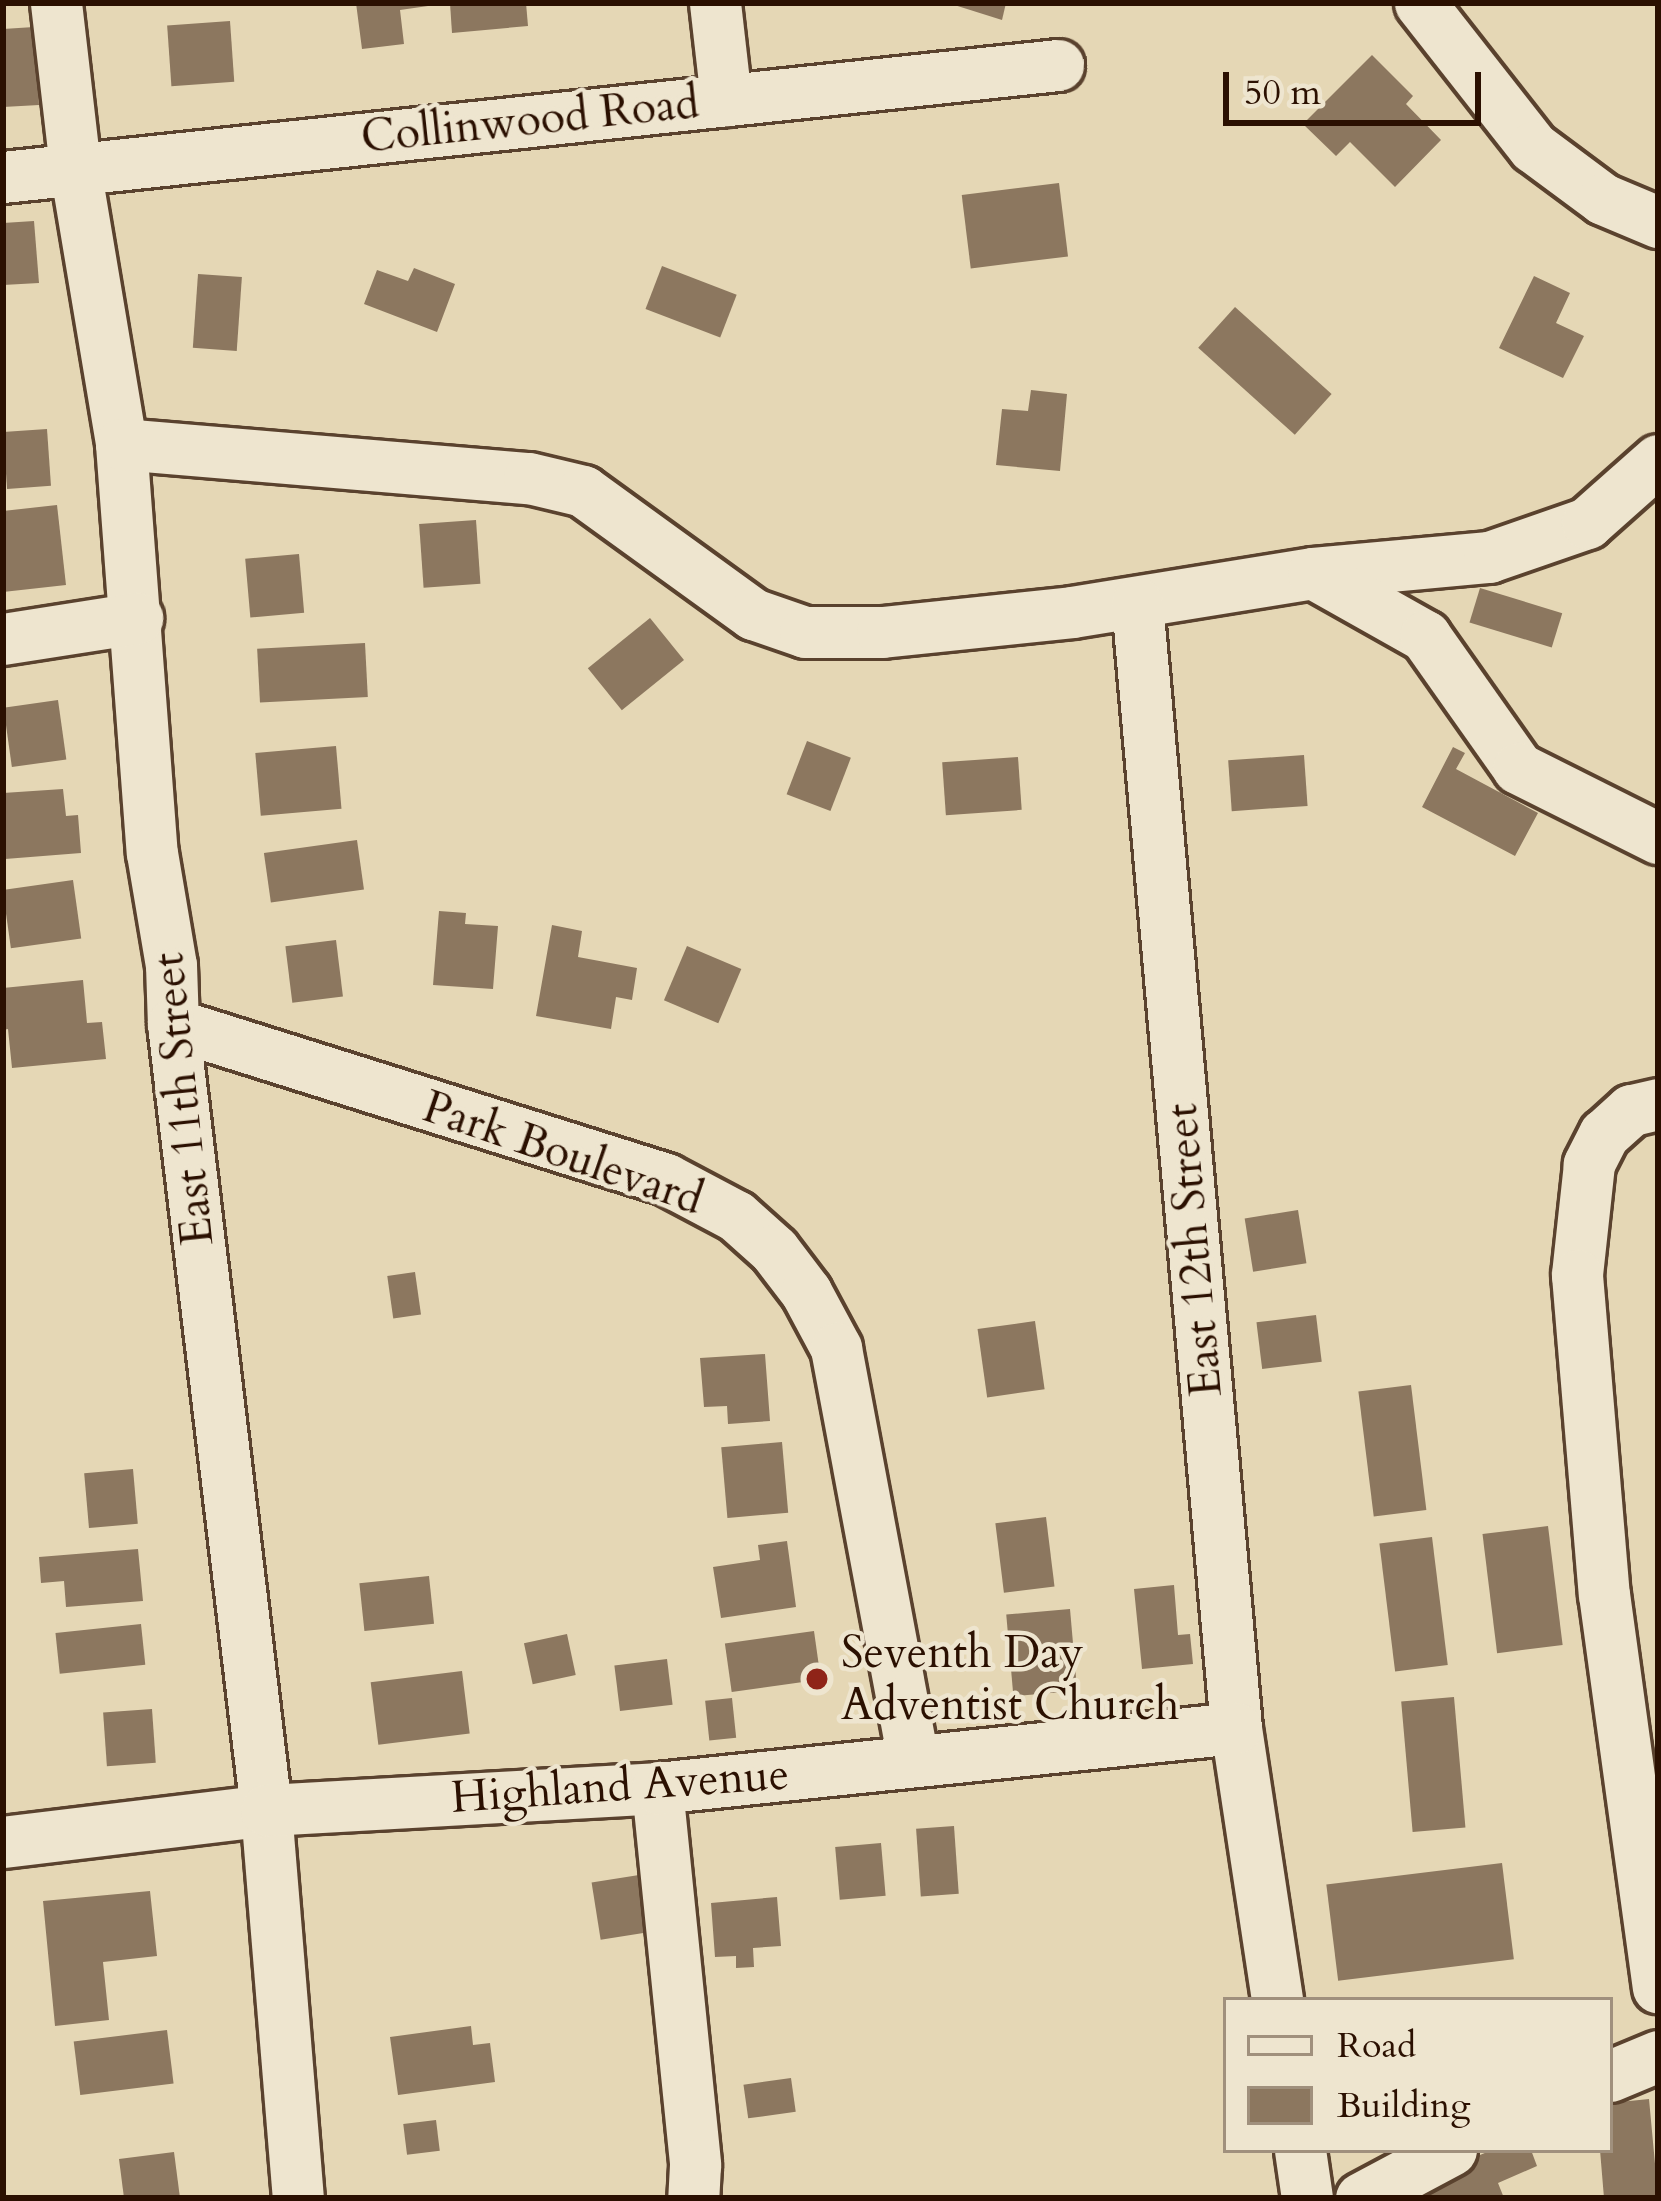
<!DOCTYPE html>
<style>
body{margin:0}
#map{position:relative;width:1661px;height:2201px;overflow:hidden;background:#e5d7b5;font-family:Cardo,serif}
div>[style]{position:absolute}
.building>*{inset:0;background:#8c775f;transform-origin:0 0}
.roads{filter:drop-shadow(3px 0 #5a422e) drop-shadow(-3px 0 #5a422e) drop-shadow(0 3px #5a422e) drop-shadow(0 -3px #5a422e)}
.minor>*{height:51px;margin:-25.5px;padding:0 25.5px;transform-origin:25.5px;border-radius:25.5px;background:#eee5cf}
.dots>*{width:33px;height:33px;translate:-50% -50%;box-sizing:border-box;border:6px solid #eee5cf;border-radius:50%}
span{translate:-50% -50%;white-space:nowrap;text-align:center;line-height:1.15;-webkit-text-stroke:9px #eee5cf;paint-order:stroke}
.street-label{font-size:45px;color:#2b1001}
.poi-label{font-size:45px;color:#2b1001}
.left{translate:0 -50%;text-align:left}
.frame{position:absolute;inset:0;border:6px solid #2b1001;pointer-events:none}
.legend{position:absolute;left:1223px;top:1997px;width:390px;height:156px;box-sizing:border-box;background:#eee5cf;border:3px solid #a0907d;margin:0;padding:15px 21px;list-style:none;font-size:36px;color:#2b1001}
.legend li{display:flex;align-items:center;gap:24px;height:60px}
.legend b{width:60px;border:3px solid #a0907d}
.scale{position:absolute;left:1223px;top:72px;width:258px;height:54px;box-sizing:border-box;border:6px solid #2b1001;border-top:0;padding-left:15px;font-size:36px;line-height:42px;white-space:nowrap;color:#2b1001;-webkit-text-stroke:9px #eee5cf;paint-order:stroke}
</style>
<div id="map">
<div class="building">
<div style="clip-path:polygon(356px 3px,428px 3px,428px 6px,400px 10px,404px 44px,362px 49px)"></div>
<div style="clip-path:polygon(450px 3px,526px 3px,528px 26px,452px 33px)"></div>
<div style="clip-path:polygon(948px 3px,1006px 3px,1002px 20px)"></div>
<div style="left:230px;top:21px;width:61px;height:63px;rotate:86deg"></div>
<div style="clip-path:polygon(34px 27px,39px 105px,3px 107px,3px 29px)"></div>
<div style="clip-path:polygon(1372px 55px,1413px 96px,1406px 104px,1441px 140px,1395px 187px,1350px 142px,1336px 156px,1303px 124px)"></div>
<div style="left:1059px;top:183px;width:74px;height:98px;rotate:83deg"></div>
<div style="clip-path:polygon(34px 221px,39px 283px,3px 285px,3px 223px)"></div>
<div style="left:662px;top:266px;width:80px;height:46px;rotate:21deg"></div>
<div style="clip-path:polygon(414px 268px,455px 284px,437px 332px,364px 304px,377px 270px,408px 281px)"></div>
<div style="left:198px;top:274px;width:44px;height:74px;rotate:4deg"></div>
<div style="clip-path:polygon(1534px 276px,1570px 293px,1556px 323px,1584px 336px,1563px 378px,1499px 348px)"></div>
<div style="left:1235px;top:307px;width:130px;height:55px;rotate:42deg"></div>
<div style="clip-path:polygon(1031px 390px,1067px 394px,1060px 471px,996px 465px,1002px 409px,1028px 411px)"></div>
<div style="left:47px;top:429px;width:57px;height:44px;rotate:86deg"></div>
<div style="clip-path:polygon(57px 505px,66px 585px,3px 592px,3px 511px)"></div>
<div style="left:476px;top:520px;width:64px;height:57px;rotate:86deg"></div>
<div style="left:299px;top:554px;width:59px;height:54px;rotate:85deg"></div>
<div style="left:1480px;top:588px;width:86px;height:36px;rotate:17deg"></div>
<div style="left:650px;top:618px;width:54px;height:80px;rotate:51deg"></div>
<div style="left:365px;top:643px;width:54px;height:108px;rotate:87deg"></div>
<div style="left:58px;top:700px;width:60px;height:55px;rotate:82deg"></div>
<div style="left:807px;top:741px;width:47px;height:57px;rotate:21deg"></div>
<div style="left:336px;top:746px;width:63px;height:81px;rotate:85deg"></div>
<div style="clip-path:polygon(1453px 747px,1465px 753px,1456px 769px,1538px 813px,1515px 856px,1422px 807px)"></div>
<div style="left:1304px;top:755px;width:51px;height:76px;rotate:86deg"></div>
<div style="left:1018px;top:757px;width:53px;height:76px;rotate:86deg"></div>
<div style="clip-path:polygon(63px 789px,66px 816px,78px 815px,81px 853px,5px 859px,3px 793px)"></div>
<div style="left:357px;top:840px;width:50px;height:94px;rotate:82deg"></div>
<div style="left:73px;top:880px;width:59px;height:71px;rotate:82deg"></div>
<div style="clip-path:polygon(439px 911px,466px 913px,465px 924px,498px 926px,493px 989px,433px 985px)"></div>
<div style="clip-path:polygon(552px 925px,582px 931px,578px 957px,637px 968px,632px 1000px,616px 997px,611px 1029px,536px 1016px)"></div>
<div style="left:336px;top:940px;width:57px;height:51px;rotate:83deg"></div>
<div style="left:687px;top:946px;width:59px;height:59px;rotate:23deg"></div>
<div style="clip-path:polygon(83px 980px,87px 1023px,102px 1022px,106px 1059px,12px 1068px,8px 1029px,3px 1030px,3px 988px)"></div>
<div style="left:1298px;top:1210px;width:54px;height:54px;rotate:81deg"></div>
<div style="left:415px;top:1272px;width:43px;height:28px;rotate:82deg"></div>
<div style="left:1316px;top:1315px;width:47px;height:60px;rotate:83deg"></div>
<div style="left:1035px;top:1321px;width:69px;height:58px;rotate:82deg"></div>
<div style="clip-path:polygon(765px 1354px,770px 1421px,728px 1424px,727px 1406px,704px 1407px,700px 1358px)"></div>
<div style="left:1411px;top:1385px;width:126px;height:53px;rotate:83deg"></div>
<div style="left:782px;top:1442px;width:71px;height:61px;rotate:85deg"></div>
<div style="left:133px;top:1469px;width:55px;height:49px;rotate:85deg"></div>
<div style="left:1046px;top:1517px;width:70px;height:51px;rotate:83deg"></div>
<div style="left:1548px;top:1526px;width:120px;height:66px;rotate:83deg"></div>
<div style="left:1432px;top:1537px;width:129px;height:53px;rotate:83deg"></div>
<div style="clip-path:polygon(787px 1541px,796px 1607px,721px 1618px,713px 1567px,760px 1560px,758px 1545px)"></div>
<div style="clip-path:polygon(138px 1549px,143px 1601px,66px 1607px,64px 1581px,41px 1583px,39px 1557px)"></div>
<div style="left:429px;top:1576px;width:48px;height:70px;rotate:84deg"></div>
<div style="clip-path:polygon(1174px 1585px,1178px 1635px,1190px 1634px,1193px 1664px,1142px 1669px,1134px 1589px)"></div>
<div style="left:1070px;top:1609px;width:82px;height:64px;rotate:85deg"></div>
<div style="left:141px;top:1624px;width:41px;height:86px;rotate:84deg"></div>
<div style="left:814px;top:1631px;width:49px;height:90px;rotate:82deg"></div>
<div style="left:567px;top:1634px;width:42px;height:44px;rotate:78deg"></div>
<div style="left:667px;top:1659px;width:46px;height:53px;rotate:83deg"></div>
<div style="left:462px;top:1671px;width:63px;height:92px;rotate:83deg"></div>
<div style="left:1454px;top:1697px;width:131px;height:53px;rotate:85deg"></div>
<div style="left:732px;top:1698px;width:40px;height:27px;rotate:84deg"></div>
<div style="left:152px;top:1709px;width:54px;height:49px;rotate:86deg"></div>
<div style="left:954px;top:1826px;width:68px;height:38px;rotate:86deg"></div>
<div style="left:881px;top:1843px;width:53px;height:46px;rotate:85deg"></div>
<div style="left:1502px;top:1863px;width:97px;height:177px;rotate:83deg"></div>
<div style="left:639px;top:1875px;width:58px;height:48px;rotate:81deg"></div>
<div style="clip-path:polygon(150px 1891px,157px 1956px,103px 1962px,109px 2020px,55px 2026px,43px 1901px)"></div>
<div style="clip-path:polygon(777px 1897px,781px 1946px,753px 1948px,754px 1967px,736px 1968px,736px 1956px,715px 1957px,711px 1903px)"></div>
<div style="clip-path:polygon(471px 2026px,473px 2045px,490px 2043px,495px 2082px,398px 2095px,390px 2037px)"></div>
<div style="left:167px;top:2030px;width:54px;height:94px;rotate:83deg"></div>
<div style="left:791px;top:2078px;width:34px;height:48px;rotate:82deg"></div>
<div style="clip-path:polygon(1649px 2099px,1658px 2196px,1604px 2198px,1600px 2150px,1610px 2150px,1610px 2103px)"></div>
<div style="left:436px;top:2120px;width:31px;height:33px;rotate:83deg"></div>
<div style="clip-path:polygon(1492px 2150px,1531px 2150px,1537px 2166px,1498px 2183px,1504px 2198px,1396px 2198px,1393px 2191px)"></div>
<div style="clip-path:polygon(174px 2152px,180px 2198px,124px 2198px,119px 2159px)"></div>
</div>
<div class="roads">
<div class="minor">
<div style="left:56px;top:3px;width:166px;rotate:83.4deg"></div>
<div style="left:75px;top:168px;width:280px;rotate:80.5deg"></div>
<div style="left:121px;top:444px;width:410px;rotate:85.7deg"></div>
<div style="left:152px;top:853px;width:114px;rotate:80.4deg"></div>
<div style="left:171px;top:965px;width:59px;rotate:88.1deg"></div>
<div style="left:173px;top:1024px;width:791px;rotate:83.25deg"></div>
<div style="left:266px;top:1810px;width:389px;rotate:85.3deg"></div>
<div style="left:715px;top:3px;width:98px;rotate:83.5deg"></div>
<div style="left:1420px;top:3px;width:183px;rotate:51.9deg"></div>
<div style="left:1533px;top:147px;width:87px;rotate:36.6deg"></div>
<div style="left:1603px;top:199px;width:60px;rotate:22.7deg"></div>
<div style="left:3px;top:177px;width:1061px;rotate:-6.06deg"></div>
<div style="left:121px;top:444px;width:409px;rotate:4.8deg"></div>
<div style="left:529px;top:478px;width:56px;rotate:13.5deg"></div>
<div style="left:583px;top:491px;width:210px;rotate:35.9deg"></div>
<div style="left:753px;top:614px;width:55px;rotate:19.1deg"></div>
<div style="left:805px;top:632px;width:77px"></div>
<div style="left:882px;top:632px;width:191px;rotate:-6deg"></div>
<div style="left:1072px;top:612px;width:244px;rotate:-9.2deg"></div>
<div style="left:1313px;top:573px;width:177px;rotate:-5.2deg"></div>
<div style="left:1489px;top:557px;width:104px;rotate:-19.1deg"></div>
<div style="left:1587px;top:523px;width:95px;rotate:-41.6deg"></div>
<div style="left:1313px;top:573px;width:129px;rotate:29.4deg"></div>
<div style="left:1425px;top:636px;width:161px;rotate:54.8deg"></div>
<div style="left:1518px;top:768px;width:157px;rotate:26.6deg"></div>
<div style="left:1137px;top:603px;width:1129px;rotate:84.97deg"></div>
<div style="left:1236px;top:1728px;width:275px;rotate:81.4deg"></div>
<div style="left:3px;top:639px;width:136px;rotate:-8.9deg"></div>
<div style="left:173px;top:1024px;width:517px;rotate:17.45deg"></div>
<div style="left:666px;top:1179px;width:79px;rotate:27.9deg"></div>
<div style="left:736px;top:1216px;width:51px;rotate:41.8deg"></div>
<div style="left:774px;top:1250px;width:53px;rotate:52.7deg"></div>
<div style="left:806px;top:1292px;width:64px;rotate:61.8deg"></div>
<div style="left:836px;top:1348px;width:419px;rotate:79.4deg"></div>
<div style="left:1658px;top:1104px;width:28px;rotate:167deg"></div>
<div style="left:1631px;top:1110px;width:36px;rotate:138deg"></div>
<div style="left:1604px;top:1134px;width:34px;rotate:117deg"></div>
<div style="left:1589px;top:1164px;width:112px;rotate:96.2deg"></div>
<div style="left:1577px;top:1275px;width:320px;rotate:85.2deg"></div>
<div style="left:1604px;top:1594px;width:397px;rotate:82.2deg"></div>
<div style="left:657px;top:1788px;width:379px;rotate:84.2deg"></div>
<div style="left:695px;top:2165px;width:33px;rotate:93deg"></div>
<div style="left:3px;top:1842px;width:265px;rotate:-6.9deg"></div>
<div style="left:266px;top:1810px;width:392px;rotate:-3.2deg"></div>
<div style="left:657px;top:1788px;width:582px;rotate:-5.92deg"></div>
<div style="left:1610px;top:2076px;width:52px;rotate:-22.6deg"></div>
<div style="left:1300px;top:2150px;width:49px;rotate:81.7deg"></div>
<div style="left:1361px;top:2198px;width:102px;rotate:-28.1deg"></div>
</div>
</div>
<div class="dots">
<div style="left:817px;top:1679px;background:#8f2418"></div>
</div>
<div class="street-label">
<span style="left:530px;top:120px;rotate:-6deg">Collinwood Road</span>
<span style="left:183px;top:1099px;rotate:-96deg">East 11th Street</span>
<span style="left:563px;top:1153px;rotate:19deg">Park Boulevard</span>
<span style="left:1194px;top:1250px;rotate:-95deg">East 12th Street</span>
<span style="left:620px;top:1786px;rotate:-4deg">Highland Avenue</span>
</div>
<div class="poi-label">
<span class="left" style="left:841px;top:1679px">Seventh Day<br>Adventist Church</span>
</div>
<div class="frame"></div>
<ul class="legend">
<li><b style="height:15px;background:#eee5cf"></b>Road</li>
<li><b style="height:33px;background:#8c775f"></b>Building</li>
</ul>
<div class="scale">50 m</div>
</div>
